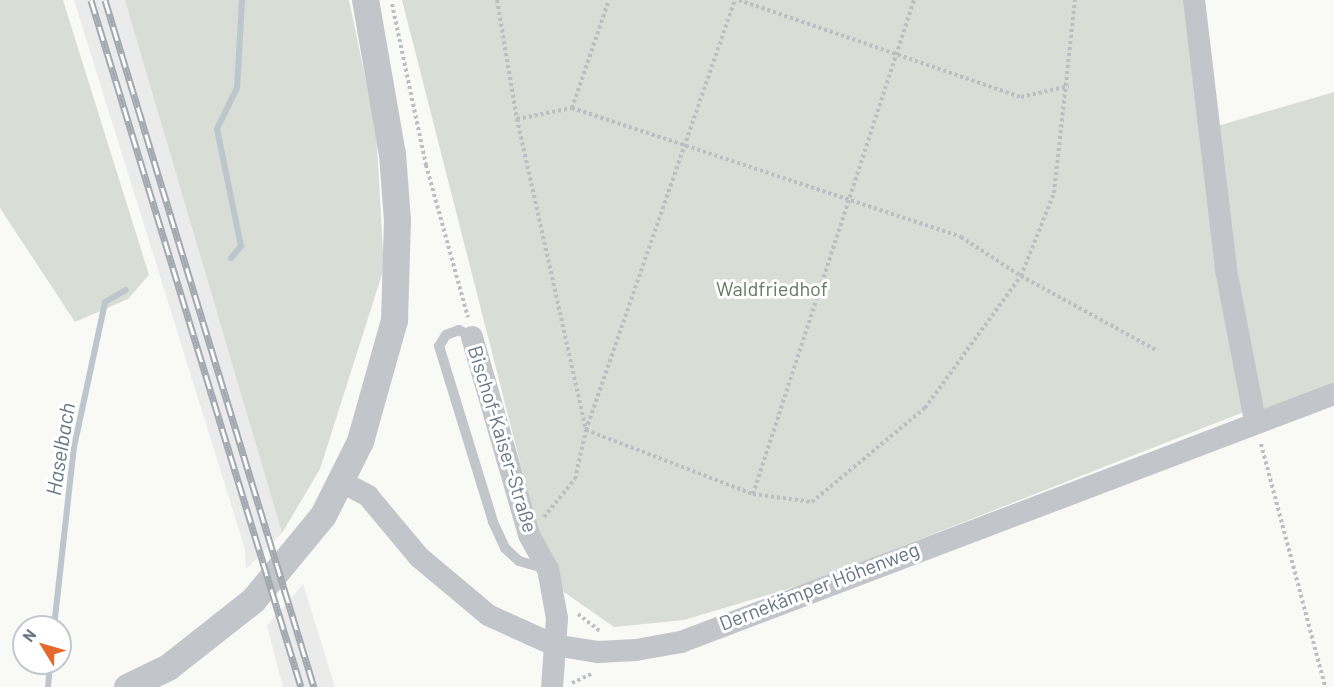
<!DOCTYPE html>
<meta charset="utf-8">
<style>
body{margin:0}
#map{position:relative;width:1334px;height:687px;overflow:hidden;background:#f9f9f6;font-family:Barlow,sans-serif}
div>[style]{position:absolute}
.built>*{inset:0;background:#eaebea}
.green>*{inset:0;background:#d8ded6}
.stream>*{height:6px;margin:-3px;padding:0 3px;transform-origin:3px;border-radius:3px;background:#bdc6cc}
.path>*{height:4px;margin-top:-2px;transform-origin:0;background:repeating-linear-gradient(90deg,#bcbfc2 0 3px,transparent 0 6px)}
.service>*{height:10px;margin:-5px;padding:0 5px;transform-origin:5px;border-radius:5px;background:#c2c6ca}
.minor>*{height:22px;margin:-11px;padding:0 11px;transform-origin:11px;border-radius:11px;background:#c2c6ca}
.tertiary>*{height:27px;margin:-13.5px;padding:0 13.5px;transform-origin:13.5px;border-radius:13.5px;background:#c2c6ca}
.rail>*{height:7px;margin-top:-3.5px;transform-origin:0;background:repeating-linear-gradient(90deg,#fff 0 14px,#a3a9b0 0 28px);box-sizing:border-box;border-block:2px solid #a3a9b0}
span{translate:-50% -50%;white-space:nowrap;text-align:center;line-height:1.15;-webkit-text-stroke:6px #fff;paint-order:stroke}
.park-label{font-size:20px;color:#657963}
.street-label{font-size:20px;color:#687687}
.water-label{font-size:21px;color:#647783;font-style:italic}
.north{position:absolute;left:12px;top:615px;width:60px;height:60px;box-sizing:border-box;background:#fff;border:2px solid #c3c8cf;border-radius:50%;rotate:307deg;font-size:16px;font-weight:700;line-height:24px;text-align:center;color:#687687}
.north::after{content:'';display:block;margin:auto;width:21px;height:27px;background:#e3692c;clip-path:polygon(50% 0,100% 100%,50% 72%,0 100%)}
</style>
<div id="map">
<div class="built">
<div style="clip-path:polygon(74px 0,125px 0,137px 37px,282px 533px,246px 569px,245px 549px)"></div>
<div style="clip-path:polygon(303px 584px,335px 687px,283px 687px,267px 626px)"></div>
</div>
<div class="green">
<div style="clip-path:polygon(0 0,63px 0,149px 275px,128px 299px,75px 322px,0 208px)"></div>
<div style="clip-path:polygon(125px 0,349px 0,376px 129px,384px 268px,320px 469px,282px 533px)"></div>
<div style="clip-path:polygon(402px 0,1187px 0,1249px 410px,811px 582px,684px 620px,614px 627px,564px 592px,535px 521px)"></div>
<div style="clip-path:polygon(1334px 92px,1334px 388px,1258px 413px,1214px 127px)"></div>
</div>
<div class="stream">
<div style="left:231px;top:258px;width:16px;rotate:-50deg"></div>
<div style="left:241px;top:246px;width:119px;rotate:-101.6deg"></div>
<div style="left:217px;top:129px;width:46px;rotate:-64deg"></div>
<div style="left:237px;top:88px;width:88px;rotate:-86.7deg"></div>
<div style="left:54px;top:627px;width:181px;rotate:-83.7deg"></div>
<div style="left:74px;top:447px;width:148px;rotate:-77.9deg"></div>
<div style="left:105px;top:302px;width:24px;rotate:-30deg"></div>
<div style="left:48px;top:687px;width:24px;rotate:-85deg"></div>
</div>
<div class="path">
<div style="left:497px;top:0;width:121px;rotate:80.5deg"></div>
<div style="left:517px;top:119px;width:319px;rotate:77.5deg"></div>
<div style="left:739px;top:0;width:298px;rotate:19deg"></div>
<div style="left:1021px;top:97px;width:49px;rotate:-12.9deg"></div>
<div style="left:392px;top:4px;width:165px;rotate:78.1deg"></div>
<div style="left:426px;top:165px;width:158px;rotate:74.6deg"></div>
<div style="left:572px;top:108px;width:114px;rotate:-71.1deg"></div>
<div style="left:517px;top:119px;width:56px;rotate:-11.3deg"></div>
<div style="left:572px;top:108px;width:410px;rotate:18.3deg"></div>
<div style="left:961px;top:237px;width:72px;rotate:33deg"></div>
<div style="left:1021px;top:276px;width:156px;rotate:28.7deg"></div>
<div style="left:586px;top:430px;width:179px;rotate:21deg"></div>
<div style="left:753px;top:494px;width:60px;rotate:7.7deg"></div>
<div style="left:812px;top:502px;width:147px;rotate:-39.8deg"></div>
<div style="left:925px;top:408px;width:163px;rotate:-54deg"></div>
<div style="left:1021px;top:276px;width:89px;rotate:-68.3deg"></div>
<div style="left:1054px;top:193px;width:194px;rotate:-83.8deg"></div>
<div style="left:1261px;top:444px;width:251px;rotate:75.2deg"></div>
<div style="left:753px;top:494px;width:520px;rotate:-71.95deg"></div>
<div style="left:544px;top:517px;width:49px;rotate:-50.8deg"></div>
<div style="left:575px;top:479px;width:50px;rotate:-77.3deg"></div>
<div style="left:586px;top:430px;width:455px;rotate:-70.9deg"></div>
<div style="left:578px;top:614px;width:28px;rotate:38deg"></div>
<div style="left:572px;top:683px;width:23px;rotate:-25deg"></div>
</div>
<div class="service">
<div style="left:472px;top:337px;width:15px;rotate:-152deg"></div>
<div style="left:459px;top:330px;width:14px;rotate:159deg"></div>
<div style="left:446px;top:335px;width:13px;rotate:122deg"></div>
<div style="left:439px;top:346px;width:184px;rotate:72.9deg"></div>
<div style="left:493px;top:522px;width:29px;rotate:65deg"></div>
<div style="left:505px;top:548px;width:19px;rotate:43deg"></div>
<div style="left:519px;top:561px;width:29px;rotate:16deg"></div>
</div>
<div class="minor">
<div style="left:1194px;top:0;width:272px;rotate:83.2deg"></div>
<div style="left:1226px;top:270px;width:153px;rotate:79.1deg"></div>
<div style="left:472px;top:337px;width:206px;rotate:73.9deg"></div>
<div style="left:529px;top:535px;width:39px;rotate:61deg"></div>
<div style="left:548px;top:569px;width:50px;rotate:79.6deg"></div>
<div style="left:557px;top:618px;width:69px;rotate:94.1deg"></div>
<div style="left:342px;top:482px;width:30px;rotate:28deg"></div>
<div style="left:368px;top:496px;width:80px;rotate:50.1deg"></div>
<div style="left:419px;top:557px;width:90px;rotate:40deg"></div>
<div style="left:488px;top:615px;width:72px;rotate:24.4deg"></div>
<div style="left:554px;top:645px;width:45px;rotate:9deg"></div>
<div style="left:598px;top:652px;width:38px;rotate:-3deg"></div>
<div style="left:636px;top:650px;width:46px;rotate:-10.1deg"></div>
<div style="left:681px;top:642px;width:699px;rotate:-20.8deg"></div>
</div>
<div class="tertiary">
<div style="left:127px;top:687px;width:46px;rotate:-26deg"></div>
<div style="left:168px;top:667px;width:108px;rotate:-38.2deg"></div>
<div style="left:253px;top:600px;width:110px;rotate:-50.5deg"></div>
<div style="left:323px;top:515px;width:83px;rotate:-63.4deg"></div>
<div style="left:360px;top:441px;width:126px;rotate:-74.3deg"></div>
<div style="left:394px;top:320px;width:100px;rotate:-88.3deg"></div>
<div style="left:397px;top:220px;width:66px;rotate:-94.3deg"></div>
<div style="left:392px;top:154px;width:156px;rotate:-99.9deg"></div>
</div>
<div class="rail">
<div style="left:91px;top:0;width:718px;rotate:73deg"></div>
<div style="left:105px;top:0;width:718px;rotate:73.08deg"></div>
</div>
<div class="park-label">
<span style="left:772px;top:288px">Waldfriedhof</span>
</div>
<div class="street-label">
<span style="left:503px;top:439px;rotate:73deg">Bischof-Kaiser-Straße</span>
<span style="left:819px;top:586px;rotate:-21deg">Dernekämper Höhenweg</span>
</div>
<div class="water-label">
<span style="left:60px;top:449px;rotate:-81deg">Haselbach</span>
</div>
<div class="north">N</div>
</div>
